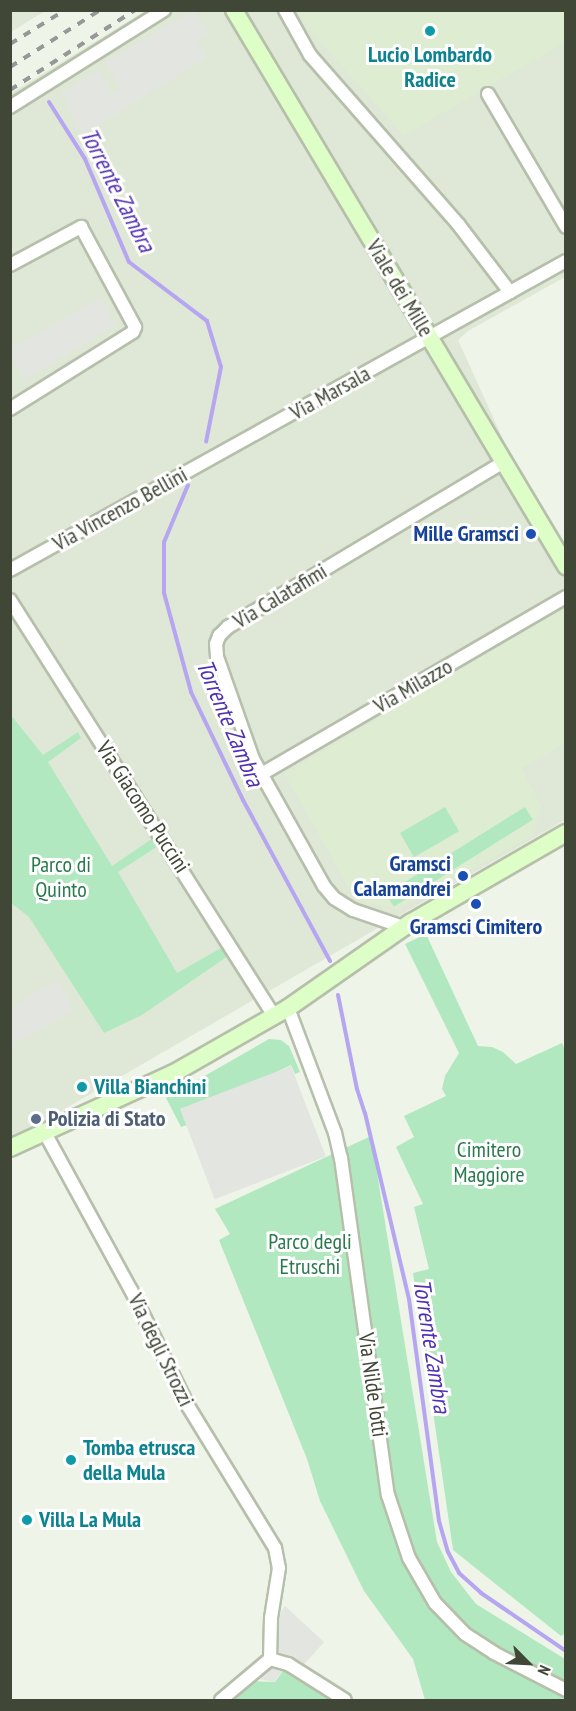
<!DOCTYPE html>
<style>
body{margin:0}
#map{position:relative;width:576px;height:1711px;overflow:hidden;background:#eef4e8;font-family:"PT Sans Narrow",sans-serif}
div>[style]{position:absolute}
.residential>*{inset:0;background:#dfe8d6}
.education>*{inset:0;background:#deedd2}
.green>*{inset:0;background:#b1e8c0;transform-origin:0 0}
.parking>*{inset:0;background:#e3e5e0;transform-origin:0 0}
.stream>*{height:4px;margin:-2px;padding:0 2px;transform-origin:2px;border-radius:2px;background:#b6a5f0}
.roads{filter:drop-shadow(2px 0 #b6bfaa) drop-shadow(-2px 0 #b6bfaa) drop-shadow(0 2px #b6bfaa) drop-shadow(0 -2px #b6bfaa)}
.street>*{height:12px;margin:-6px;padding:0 6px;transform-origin:6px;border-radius:6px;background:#fff}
.secondary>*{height:16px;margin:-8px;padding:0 8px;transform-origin:8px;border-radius:8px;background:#defec7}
.rail>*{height:4px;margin-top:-2px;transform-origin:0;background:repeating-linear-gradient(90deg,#979797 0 8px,transparent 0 16px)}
.dots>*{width:16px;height:16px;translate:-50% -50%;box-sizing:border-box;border:3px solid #fff;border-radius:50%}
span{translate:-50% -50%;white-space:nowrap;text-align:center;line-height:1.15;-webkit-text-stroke:6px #fff;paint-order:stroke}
.culture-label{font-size:22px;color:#0d838f;font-weight:700}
.left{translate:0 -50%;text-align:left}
.street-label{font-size:22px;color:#404736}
.transit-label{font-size:22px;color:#164399;font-weight:700}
.right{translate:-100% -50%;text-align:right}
.park-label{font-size:22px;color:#2a794d}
.service-label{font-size:22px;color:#4e5e75;font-weight:700}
.water-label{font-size:24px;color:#5030b3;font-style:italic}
.frame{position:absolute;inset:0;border:12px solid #404736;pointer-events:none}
.north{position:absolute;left:498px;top:1633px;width:60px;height:60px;-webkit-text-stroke:4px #fff;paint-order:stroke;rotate:114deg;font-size:16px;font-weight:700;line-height:24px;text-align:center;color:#404736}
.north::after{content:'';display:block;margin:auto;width:21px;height:27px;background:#404736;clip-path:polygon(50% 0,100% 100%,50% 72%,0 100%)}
</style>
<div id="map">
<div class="residential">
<div style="clip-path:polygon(11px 10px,45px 10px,45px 11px,11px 32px)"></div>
<div style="clip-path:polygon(145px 11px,565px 11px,565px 277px,468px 331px,458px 340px,565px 576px,565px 820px,11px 1140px,10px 94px)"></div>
</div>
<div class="education">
<div style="clip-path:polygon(298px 11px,563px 11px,565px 16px,565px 42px,404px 135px,307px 27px)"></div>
<div style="clip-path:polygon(565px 608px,565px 743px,521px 768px,541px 806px,533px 835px,398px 909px,356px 900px,285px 774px)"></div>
</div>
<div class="green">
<div style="clip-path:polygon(10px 714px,43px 755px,78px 732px,81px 738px,48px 762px,112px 866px,153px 838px,158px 846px,118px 872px,177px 973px,223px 947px,228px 956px,142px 1015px,104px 1033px,29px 917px,11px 903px)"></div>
<div style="left:445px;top:807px;width:28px;height:52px;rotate:60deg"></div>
<div style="left:525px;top:807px;width:15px;height:164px;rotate:58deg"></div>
<div style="clip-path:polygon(426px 934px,478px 1046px,492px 1047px,503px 1052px,516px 1064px,562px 1043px,565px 1050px,566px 1633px,561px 1636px,453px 1550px,413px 1273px,429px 1269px,414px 1207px,423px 1204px,396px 1147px,414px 1137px,404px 1116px,446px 1096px,442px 1089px,445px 1076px,459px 1053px,405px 944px)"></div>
<div style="clip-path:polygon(269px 1039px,281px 1040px,289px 1046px,300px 1072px,295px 1074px,291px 1065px,184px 1116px,187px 1125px,181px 1127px,166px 1098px)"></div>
<div style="clip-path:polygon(371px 1136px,437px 1542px,451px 1572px,476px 1604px,565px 1659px,565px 1700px,425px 1700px,413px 1659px,364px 1591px,320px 1501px,307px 1459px,219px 1240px,230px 1234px,215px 1209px)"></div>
<div style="clip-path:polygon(288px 1664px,345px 1700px,230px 1700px,248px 1681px,275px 1682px)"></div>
</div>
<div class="parking">
<div style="clip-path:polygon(194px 11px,210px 33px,197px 41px,207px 57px,82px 135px,62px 93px,98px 70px,113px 94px,121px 90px,106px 62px)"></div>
<div style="clip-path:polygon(100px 298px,115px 325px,26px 379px,11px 355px,11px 349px)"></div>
<div style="clip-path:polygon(59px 980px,73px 1011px,11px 1046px,11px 1007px)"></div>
<div style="left:291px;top:1066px;width:97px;height:119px;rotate:69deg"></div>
<div style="clip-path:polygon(285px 1606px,324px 1642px,301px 1668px,273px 1648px,281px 1612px)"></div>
<div style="clip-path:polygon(270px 1659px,288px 1664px,274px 1682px,249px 1677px)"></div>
</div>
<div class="stream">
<div style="left:49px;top:102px;width:67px;rotate:57.7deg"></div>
<div style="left:85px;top:159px;width:112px;rotate:66.9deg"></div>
<div style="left:129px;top:262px;width:98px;rotate:37.1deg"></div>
<div style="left:207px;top:321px;width:48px;rotate:73.1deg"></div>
<div style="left:221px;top:367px;width:76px;rotate:101.3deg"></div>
<div style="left:188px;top:485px;width:62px;rotate:112.8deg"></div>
<div style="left:164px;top:542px;width:51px;rotate:90deg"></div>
<div style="left:164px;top:593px;width:103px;rotate:74.7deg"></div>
<div style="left:191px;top:692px;width:120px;rotate:64.3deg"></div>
<div style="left:243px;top:800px;width:183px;rotate:61.6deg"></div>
<div style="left:338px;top:995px;width:96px;rotate:78.6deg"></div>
<div style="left:357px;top:1089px;width:25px;rotate:72deg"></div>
<div style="left:365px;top:1113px;width:191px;rotate:76.7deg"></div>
<div style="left:409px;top:1299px;width:224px;rotate:82.3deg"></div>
<div style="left:439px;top:1521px;width:32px;rotate:74deg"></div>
<div style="left:448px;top:1552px;width:24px;rotate:62deg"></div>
<div style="left:459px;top:1573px;width:30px;rotate:42deg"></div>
<div style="left:481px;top:1593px;width:103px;rotate:34.3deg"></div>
</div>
<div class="roads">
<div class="street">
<div style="left:285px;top:10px;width:51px;rotate:60.9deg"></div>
<div style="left:310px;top:55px;width:225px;rotate:48.8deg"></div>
<div style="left:458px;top:224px;width:86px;rotate:52.6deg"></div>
<div style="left:488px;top:94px;width:154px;rotate:59.6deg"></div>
<div style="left:10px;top:107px;width:182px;rotate:-32.2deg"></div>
<div style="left:10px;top:265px;width:81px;rotate:-28.2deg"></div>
<div style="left:81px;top:227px;width:114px;rotate:61.6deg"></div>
<div style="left:135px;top:327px;width:5px;rotate:112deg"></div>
<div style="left:133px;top:332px;width:145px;rotate:148deg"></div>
<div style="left:10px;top:570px;width:636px;rotate:-29.06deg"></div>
<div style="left:10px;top:600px;width:493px;rotate:57.6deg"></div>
<div style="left:260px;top:775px;width:354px;rotate:-30.2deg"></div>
<div style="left:403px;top:927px;width:53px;rotate:-161.2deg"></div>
<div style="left:353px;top:910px;width:22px;rotate:-148deg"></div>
<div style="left:334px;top:898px;width:16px;rotate:-130deg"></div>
<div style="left:324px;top:886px;width:145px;rotate:-119.2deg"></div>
<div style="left:253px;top:759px;width:108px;rotate:-109.4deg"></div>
<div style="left:217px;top:657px;width:13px;rotate:-94deg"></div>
<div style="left:216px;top:644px;width:9px;rotate:-69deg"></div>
<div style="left:219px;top:636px;width:13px;rotate:-45deg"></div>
<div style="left:228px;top:627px;width:322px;rotate:-30.9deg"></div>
<div style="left:288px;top:1008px;width:134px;rotate:69.4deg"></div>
<div style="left:335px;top:1133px;width:26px;rotate:77deg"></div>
<div style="left:341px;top:1158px;width:340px;rotate:82.1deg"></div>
<div style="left:388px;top:1495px;width:66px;rotate:71.6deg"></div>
<div style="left:409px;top:1558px;width:52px;rotate:60deg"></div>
<div style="left:435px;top:1603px;width:43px;rotate:45.9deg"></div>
<div style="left:465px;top:1634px;width:35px;rotate:33deg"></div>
<div style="left:494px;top:1653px;width:81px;rotate:27.2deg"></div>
<div style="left:45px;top:1133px;width:179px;rotate:61.3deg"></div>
<div style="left:131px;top:1290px;width:129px;rotate:63.8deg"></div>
<div style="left:188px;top:1406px;width:167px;rotate:58.5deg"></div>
<div style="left:275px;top:1548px;width:20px;rotate:79deg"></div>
<div style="left:279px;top:1568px;width:51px;rotate:99.1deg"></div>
<div style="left:271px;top:1618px;width:41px;rotate:91.4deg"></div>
<div style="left:270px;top:1659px;width:19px;rotate:16deg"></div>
<div style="left:288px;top:1664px;width:67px;rotate:32.3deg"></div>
<div style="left:221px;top:1700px;width:64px;rotate:-39.9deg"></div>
</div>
<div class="secondary">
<div style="left:234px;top:10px;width:648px;rotate:59.16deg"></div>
<div style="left:10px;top:1148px;width:180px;rotate:-24.6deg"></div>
<div style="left:174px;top:1073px;width:131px;rotate:-29.7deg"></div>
<div style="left:288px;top:1008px;width:149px;rotate:-34.9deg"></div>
<div style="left:410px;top:923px;width:180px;rotate:-30deg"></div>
</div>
</div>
<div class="rail">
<div style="left:10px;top:44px;width:65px;rotate:-31.7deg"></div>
<div style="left:10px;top:67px;width:107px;rotate:-32.3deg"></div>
<div style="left:10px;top:90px;width:148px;rotate:-32.6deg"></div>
</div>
<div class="dots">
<div style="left:430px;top:31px;background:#0f9aa8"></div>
<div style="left:531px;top:534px;background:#1a4fb4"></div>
<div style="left:463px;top:876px;background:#1a4fb4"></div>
<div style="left:476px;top:904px;background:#1a4fb4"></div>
<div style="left:82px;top:1087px;background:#0f9aa8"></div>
<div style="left:36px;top:1119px;background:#5c6f8a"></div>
<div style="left:71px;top:1460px;background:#0f9aa8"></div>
<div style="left:27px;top:1520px;background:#0f9aa8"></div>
</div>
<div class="culture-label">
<span style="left:430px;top:67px">Lucio Lombardo<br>Radice</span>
<span class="left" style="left:94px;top:1087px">Villa Bianchini</span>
<span class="left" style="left:83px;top:1460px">Tomba etrusca<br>della Mula</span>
<span class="left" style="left:39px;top:1520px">Villa La Mula</span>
</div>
<div class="street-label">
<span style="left:400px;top:288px;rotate:59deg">Viale dei Mille</span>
<span style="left:330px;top:393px;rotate:-29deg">Via Marsala</span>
<span style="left:120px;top:509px;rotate:-29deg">Via Vincenzo Bellini</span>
<span style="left:280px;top:596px;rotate:-31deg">Via Calatafimi</span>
<span style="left:413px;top:686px;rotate:-30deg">Via Milazzo</span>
<span style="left:143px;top:807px;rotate:57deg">Via Giacomo Puccini</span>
<span style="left:161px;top:1350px;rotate:64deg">Via degli Strozzi</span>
<span style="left:373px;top:1385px;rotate:82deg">Via Nilde Iotti</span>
</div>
<div class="transit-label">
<span class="right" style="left:519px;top:534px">Mille Gramsci</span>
<span class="right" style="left:451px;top:876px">Gramsci<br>Calamandrei</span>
<span style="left:476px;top:927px">Gramsci Cimitero</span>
</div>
<div class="park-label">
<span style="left:61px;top:877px">Parco di<br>Quinto</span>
<span style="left:489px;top:1162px">Cimitero<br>Maggiore</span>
<span style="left:310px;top:1254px">Parco degli<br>Etruschi</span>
</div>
<div class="service-label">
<span class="left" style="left:48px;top:1119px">Polizia di Stato</span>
</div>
<div class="water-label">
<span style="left:118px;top:190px;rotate:63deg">Torrente Zambra</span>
<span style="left:230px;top:723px;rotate:67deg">Torrente Zambra</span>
<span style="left:432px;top:1346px;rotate:81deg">Torrente Zambra</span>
</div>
<div class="frame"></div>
<div class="north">N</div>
</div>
